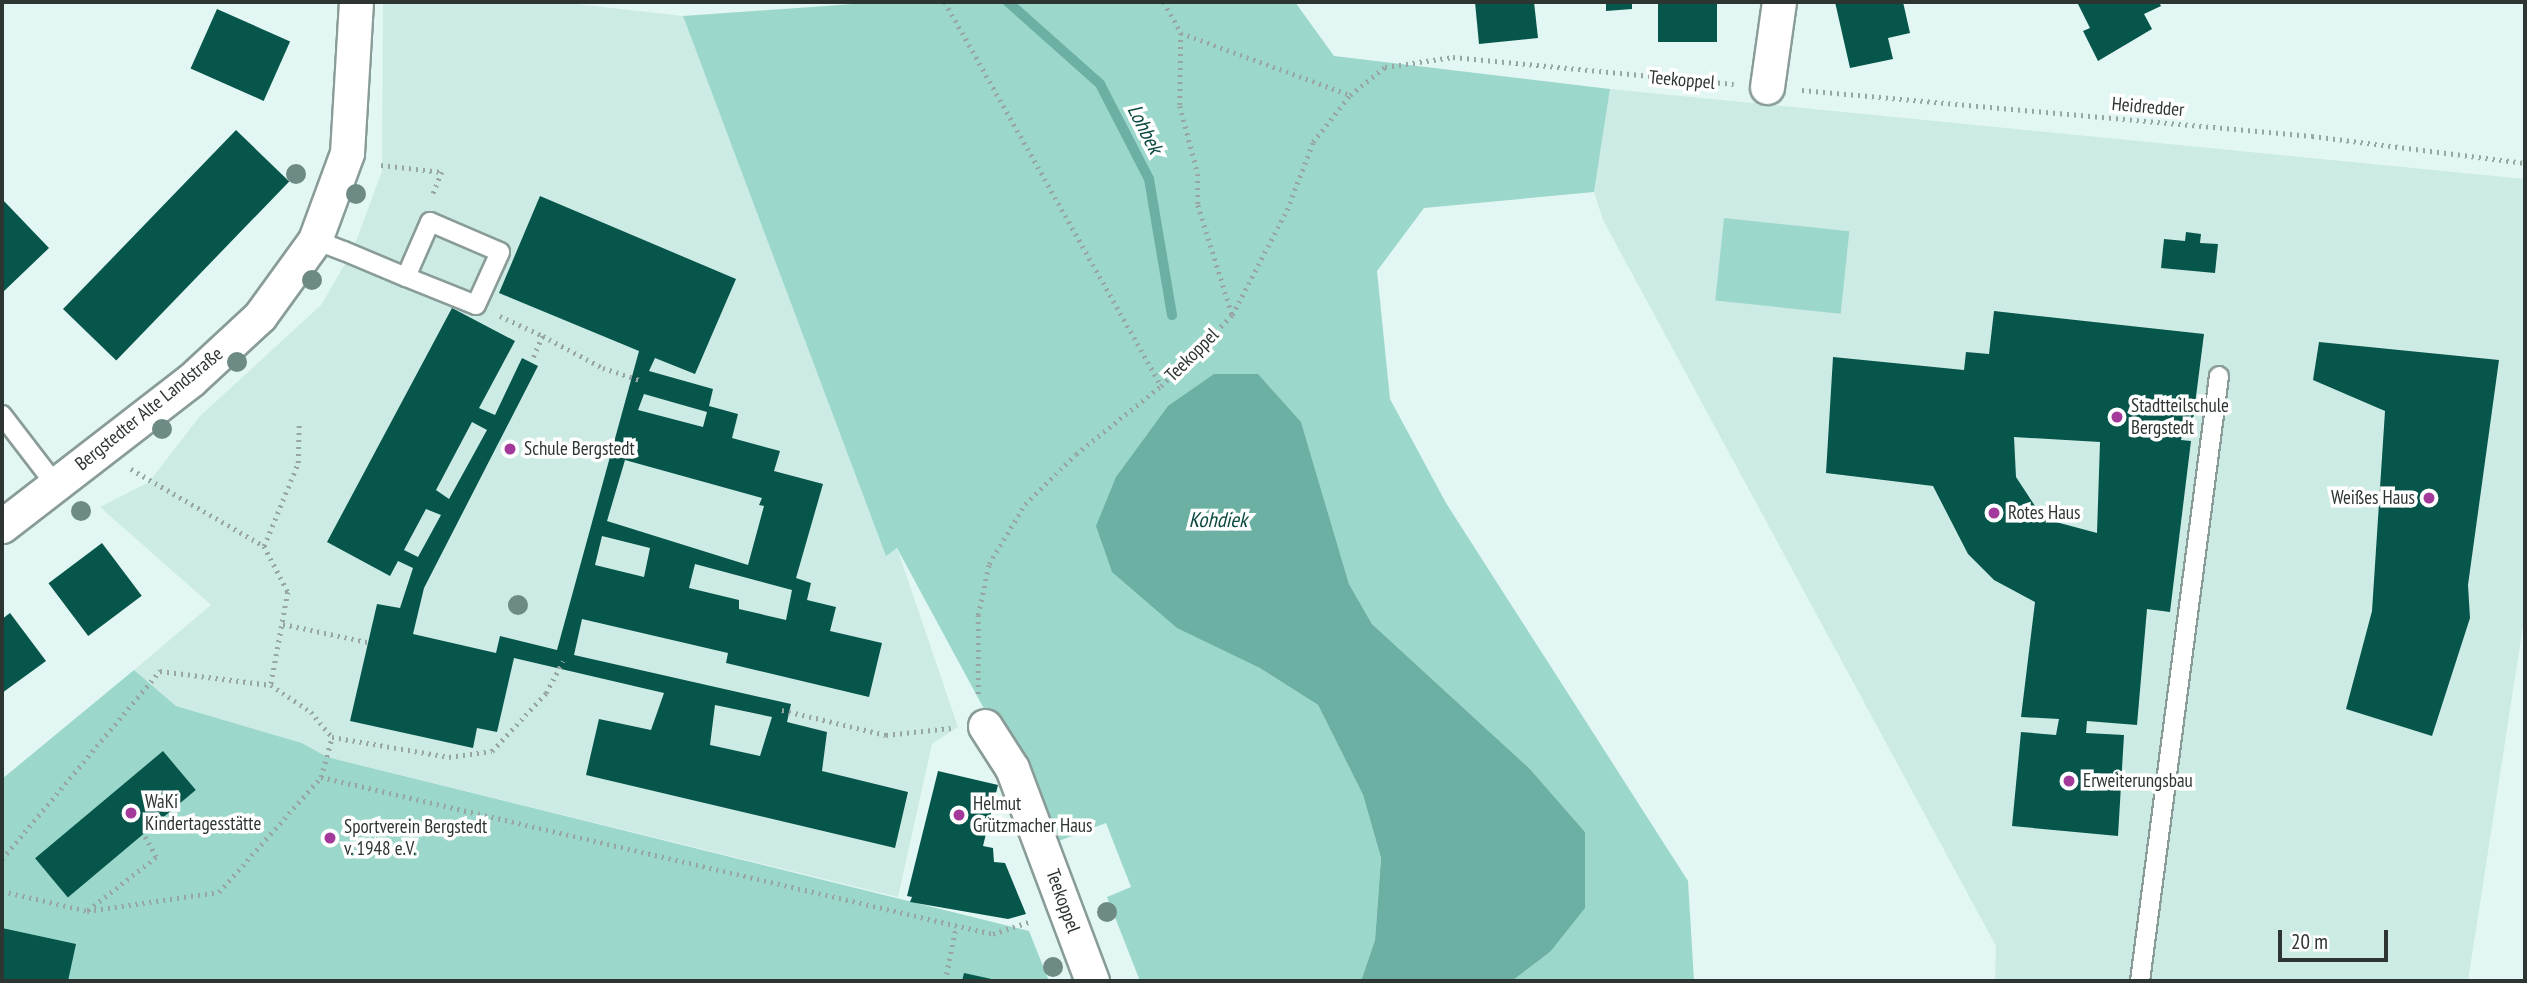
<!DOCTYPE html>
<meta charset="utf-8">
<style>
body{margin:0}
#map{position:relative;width:2527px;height:983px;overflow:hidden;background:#e2f7f3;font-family:"PT Sans Narrow",sans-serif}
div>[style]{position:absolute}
.built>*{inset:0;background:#cdebe5}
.green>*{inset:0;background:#9cd7cb;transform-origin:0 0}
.water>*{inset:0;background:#6cb0a4}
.stream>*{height:10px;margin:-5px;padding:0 5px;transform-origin:5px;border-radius:5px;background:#6cb0a4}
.building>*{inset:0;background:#06564c;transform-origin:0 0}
.path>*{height:4.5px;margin-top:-2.25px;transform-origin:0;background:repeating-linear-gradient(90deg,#97a6a3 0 2px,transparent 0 7px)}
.roads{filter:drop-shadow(2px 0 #899c98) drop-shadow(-2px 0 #899c98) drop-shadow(0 2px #899c98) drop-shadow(0 -2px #899c98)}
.lane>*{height:18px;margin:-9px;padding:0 9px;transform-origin:9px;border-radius:9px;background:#fff}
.street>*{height:33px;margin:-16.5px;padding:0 16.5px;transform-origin:16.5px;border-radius:16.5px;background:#fff}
.trees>*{width:20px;height:20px;margin:-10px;border-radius:50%;background:#6e8a85}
.dots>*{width:19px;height:19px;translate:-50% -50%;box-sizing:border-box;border:4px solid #fff;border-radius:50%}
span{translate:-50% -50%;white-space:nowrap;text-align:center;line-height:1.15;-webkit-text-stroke:7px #fff;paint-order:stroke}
.street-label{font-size:19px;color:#2d3533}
.poi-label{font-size:19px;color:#2d3533}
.left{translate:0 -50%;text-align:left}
.right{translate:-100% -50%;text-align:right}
.water-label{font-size:21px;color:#0b4940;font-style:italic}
.frame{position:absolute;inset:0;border:4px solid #2d3533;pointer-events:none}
.scale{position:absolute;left:2278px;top:930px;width:110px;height:32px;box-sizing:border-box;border:4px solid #2d3533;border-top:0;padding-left:9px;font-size:21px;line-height:24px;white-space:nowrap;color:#2d3533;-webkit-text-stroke:5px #fff;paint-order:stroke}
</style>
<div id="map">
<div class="built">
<div style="clip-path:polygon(383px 2px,559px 2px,683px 16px,886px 555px,897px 548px,958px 727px,932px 744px,898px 897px,327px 757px,302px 743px,176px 706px,134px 670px,211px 605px,100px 507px,149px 482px,200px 416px,321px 305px,352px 252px,382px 171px)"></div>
<div style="clip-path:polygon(1610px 89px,2525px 179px,2525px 613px,2468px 981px,1995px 981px,1996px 946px,1603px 220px,1594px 192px)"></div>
</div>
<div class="green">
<div style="clip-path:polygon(881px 2px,1295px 2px,1334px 56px,1610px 89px,1594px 192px,1424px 208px,1377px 271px,1390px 399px,1446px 503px,1688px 881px,1694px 981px,1512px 981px,1550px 952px,1585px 832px,1530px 769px,1372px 624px,1349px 584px,1301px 423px,1257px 374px,1258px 667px,1318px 705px,1363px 795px,1381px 858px,1375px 940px,1361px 981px,1140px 981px,1107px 897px,1131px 887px,1106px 823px,1056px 842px,897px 548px,886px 556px,683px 16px)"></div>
<div style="left:1724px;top:218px;width:126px;height:83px;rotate:6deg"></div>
<div style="clip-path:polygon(134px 670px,176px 706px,302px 743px,327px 757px,1029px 931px,1049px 981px,2px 981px,2px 779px)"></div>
</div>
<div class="water">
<div style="clip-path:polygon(1214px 374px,1258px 374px,1301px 422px,1349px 584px,1372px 624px,1530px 769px,1585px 832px,1585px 908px,1550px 952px,1512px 981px,1361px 981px,1375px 940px,1381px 858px,1363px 795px,1318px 705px,1258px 667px,1177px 628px,1112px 572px,1096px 526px,1116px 477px,1168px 406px)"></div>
</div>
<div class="stream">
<div style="left:1008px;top:2px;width:123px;rotate:41.7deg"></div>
<div style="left:1100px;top:84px;width:107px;rotate:62.7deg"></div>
<div style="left:1149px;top:179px;width:138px;rotate:80.4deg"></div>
</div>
<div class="building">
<div style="clip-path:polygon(1475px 2px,1534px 2px,1538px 38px,1479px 44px)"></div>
<div style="clip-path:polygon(1606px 2px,1632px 2px,1632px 9px,1606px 11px)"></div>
<div style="left:1658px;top:2px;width:59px;height:40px"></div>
<div style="clip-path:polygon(1835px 2px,1903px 2px,1910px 33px,1888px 38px,1893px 59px,1850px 68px)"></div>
<div style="clip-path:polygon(2077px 2px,2159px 2px,2161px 6px,2144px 14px,2152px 29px,2098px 61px,2083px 31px,2090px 28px)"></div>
<div style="left:217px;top:9px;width:80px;height:65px;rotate:24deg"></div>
<div style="left:236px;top:130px;width:74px;height:249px;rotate:44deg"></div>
<div style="clip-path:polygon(evenodd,540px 196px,736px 279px,695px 374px,655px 358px,649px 371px,713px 389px,709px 406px,738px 414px,732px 438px,780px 451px,774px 471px,823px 484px,796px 578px,811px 583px,807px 600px,836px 607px,830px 631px,882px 643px,869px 697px,726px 663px,728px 653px,582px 619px,574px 655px,791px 704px,787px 722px,827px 732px,822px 771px,908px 792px,895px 848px,586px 775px,599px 719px,651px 730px,664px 693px,514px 658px,497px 732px,477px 728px,473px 748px,350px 721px,377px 604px,400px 608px,413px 568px,398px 561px,390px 576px,327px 542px,452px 308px,515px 341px,479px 408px,495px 415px,522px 358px,538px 366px,424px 588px,413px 634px,496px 653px,500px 636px,557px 650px,639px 351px,499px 293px,540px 196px,644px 394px,707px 412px,703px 427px,638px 410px,644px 394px,540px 196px,472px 422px,487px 430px,449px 499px,436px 490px,472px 422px,540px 196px,625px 460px,762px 498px,759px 505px,764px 506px,748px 565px,607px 521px,625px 460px,540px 196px,426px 509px,441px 515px,418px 557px,404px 550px,426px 509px,540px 196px,602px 536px,650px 548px,644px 577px,595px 565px,602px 536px,540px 196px,695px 564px,792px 590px,786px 620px,739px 609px,739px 600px,689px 588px,695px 564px,540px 196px,715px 705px,772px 717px,760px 756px,710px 745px,715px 705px)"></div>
<div style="clip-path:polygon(2px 199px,49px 248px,2px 293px)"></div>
<div style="clip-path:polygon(2186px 232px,2201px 234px,2200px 243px,2218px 244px,2215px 273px,2161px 268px,2164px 239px,2185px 241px)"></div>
<div style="clip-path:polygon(evenodd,1994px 311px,2204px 334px,2192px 428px,2183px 428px,2181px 440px,2191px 441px,2170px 612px,2147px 609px,2137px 725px,2087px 721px,2086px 733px,2124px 735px,2118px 836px,2012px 826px,2021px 732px,2056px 735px,2059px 719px,2021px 717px,2035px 602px,1994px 580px,1968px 554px,1933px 486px,1826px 473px,1833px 357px,1964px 370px,1966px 352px,1989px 354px,1994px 311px,2014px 437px,2100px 442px,2097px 533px,2056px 522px,2035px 506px,2016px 477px,2014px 437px)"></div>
<div style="clip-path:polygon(2319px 342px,2499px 360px,2468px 585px,2470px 618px,2432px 736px,2346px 709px,2372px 611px,2385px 411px,2313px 380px)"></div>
<div style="left:102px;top:543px;width:66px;height:67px;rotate:53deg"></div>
<div style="clip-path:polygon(10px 613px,46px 661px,2px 693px,2px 619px)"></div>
<div style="left:163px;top:751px;width:51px;height:167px;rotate:50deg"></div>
<div style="clip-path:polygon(938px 771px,998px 785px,983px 846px,993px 848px,994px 862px,1005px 863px,1026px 914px,1008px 919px,910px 902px,912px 897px,907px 896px)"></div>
<div style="clip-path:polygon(2px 928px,76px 944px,68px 981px,2px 981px)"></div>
<div style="clip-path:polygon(964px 973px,996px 980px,996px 981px,962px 981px)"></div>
</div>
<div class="path">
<div style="left:945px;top:2px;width:441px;rotate:60.6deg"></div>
<div style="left:1164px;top:2px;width:35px;rotate:61deg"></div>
<div style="left:1181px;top:33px;width:73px;rotate:90.8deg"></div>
<div style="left:1180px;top:106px;width:70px;rotate:75.2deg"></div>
<div style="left:1198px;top:174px;width:31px;rotate:90deg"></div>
<div style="left:1198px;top:205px;width:114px;rotate:72.7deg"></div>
<div style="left:1181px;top:33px;width:180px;rotate:20.1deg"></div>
<div style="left:1802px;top:90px;width:512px;rotate:5.15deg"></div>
<div style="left:2312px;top:136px;width:215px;rotate:7.2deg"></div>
<div style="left:381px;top:165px;width:61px;rotate:6.5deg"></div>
<div style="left:442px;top:172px;width:24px;rotate:112deg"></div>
<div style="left:500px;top:316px;width:47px;rotate:24.9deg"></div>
<div style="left:543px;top:336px;width:27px;rotate:114deg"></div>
<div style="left:543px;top:336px;width:68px;rotate:28.1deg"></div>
<div style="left:603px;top:368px;width:39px;rotate:18deg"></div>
<div style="left:131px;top:469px;width:154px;rotate:30.1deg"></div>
<div style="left:264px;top:546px;width:52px;rotate:62.4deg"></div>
<div style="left:288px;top:592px;width:95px;rotate:100.4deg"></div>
<div style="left:271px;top:685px;width:48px;rotate:34deg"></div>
<div style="left:311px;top:712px;width:33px;rotate:50deg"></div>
<div style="left:332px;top:737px;width:119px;rotate:9.7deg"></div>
<div style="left:449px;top:757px;width:43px;rotate:-7.9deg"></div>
<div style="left:492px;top:751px;width:79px;rotate:-47deg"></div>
<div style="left:546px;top:693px;width:36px;rotate:-62deg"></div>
<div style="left:264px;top:546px;width:90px;rotate:-67.7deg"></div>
<div style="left:298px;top:463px;width:41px;rotate:-88.6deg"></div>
<div style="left:283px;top:624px;width:87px;rotate:12deg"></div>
<div style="left:978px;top:694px;width:79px;rotate:-90deg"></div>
<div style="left:978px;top:615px;width:52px;rotate:-77.8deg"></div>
<div style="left:989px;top:564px;width:70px;rotate:-59deg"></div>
<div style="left:1025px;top:504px;width:71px;rotate:-44.4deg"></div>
<div style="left:1076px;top:454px;width:109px;rotate:-38.7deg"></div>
<div style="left:1161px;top:386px;width:100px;rotate:-45deg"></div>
<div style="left:1232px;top:315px;width:119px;rotate:-62.4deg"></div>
<div style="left:1287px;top:210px;width:73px;rotate:-69.1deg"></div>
<div style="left:1313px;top:142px;width:60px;rotate:-51.8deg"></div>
<div style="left:1350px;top:95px;width:45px;rotate:-38.7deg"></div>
<div style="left:1385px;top:67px;width:69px;rotate:-8.4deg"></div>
<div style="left:1453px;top:57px;width:282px;rotate:5.5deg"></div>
<div style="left:782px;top:710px;width:107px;rotate:13.5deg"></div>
<div style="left:886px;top:735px;width:65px;rotate:-6.1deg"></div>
<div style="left:321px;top:777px;width:41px;rotate:-74.6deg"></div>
<div style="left:2px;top:859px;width:246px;rotate:-50deg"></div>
<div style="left:160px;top:671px;width:112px;rotate:7.2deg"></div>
<div style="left:2px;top:891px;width:87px;rotate:13.2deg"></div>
<div style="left:87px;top:911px;width:133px;rotate:-8.2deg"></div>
<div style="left:219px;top:892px;width:154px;rotate:-48.4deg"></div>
<div style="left:321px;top:777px;width:690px;rotate:13.15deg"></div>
<div style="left:993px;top:934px;width:40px;rotate:-18.9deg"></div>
<div style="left:88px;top:910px;width:86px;rotate:-37.9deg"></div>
<div style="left:156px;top:857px;width:25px;rotate:-119deg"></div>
<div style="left:945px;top:981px;width:56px;rotate:-78.7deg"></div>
</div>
<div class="roads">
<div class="lane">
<div style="left:315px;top:240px;width:31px;rotate:21deg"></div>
<div style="left:344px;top:251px;width:67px;rotate:22.8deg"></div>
<div style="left:406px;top:277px;width:75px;rotate:21.8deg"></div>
<div style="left:476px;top:305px;width:58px;rotate:-65.6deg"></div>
<div style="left:500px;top:252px;width:76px;rotate:-156.8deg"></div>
<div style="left:430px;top:222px;width:60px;rotate:113.6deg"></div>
<div style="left:2px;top:415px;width:87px;rotate:52.5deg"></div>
<div style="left:2140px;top:981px;width:610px;rotate:-82.56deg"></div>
</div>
<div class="street">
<div style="left:1767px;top:87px;width:86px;rotate:-82deg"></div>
<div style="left:2px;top:526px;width:239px;rotate:-37.7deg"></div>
<div style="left:191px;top:380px;width:94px;rotate:-42.8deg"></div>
<div style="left:260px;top:316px;width:94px;rotate:-54.1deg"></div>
<div style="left:315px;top:240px;width:93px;rotate:-69.8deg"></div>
<div style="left:347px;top:153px;width:151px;rotate:-86.6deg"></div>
<div style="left:985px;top:726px;width:50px;rotate:57.3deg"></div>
<div style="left:1012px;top:768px;width:228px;rotate:69.4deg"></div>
</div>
</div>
<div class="trees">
<div style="left:296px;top:174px"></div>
<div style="left:356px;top:194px"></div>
<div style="left:312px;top:280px"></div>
<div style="left:237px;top:362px"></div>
<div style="left:162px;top:429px"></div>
<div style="left:81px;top:511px"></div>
<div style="left:518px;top:605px"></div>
<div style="left:1107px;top:912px"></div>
<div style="left:1053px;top:967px"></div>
</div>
<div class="dots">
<div style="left:2117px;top:417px;background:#a3399a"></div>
<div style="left:510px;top:449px;background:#a3399a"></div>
<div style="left:2429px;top:498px;background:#a3399a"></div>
<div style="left:1994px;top:513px;background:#a3399a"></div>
<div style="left:2069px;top:781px;background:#a3399a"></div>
<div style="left:131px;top:813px;background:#a3399a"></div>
<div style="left:959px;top:815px;background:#a3399a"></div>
<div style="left:330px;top:838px;background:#a3399a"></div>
</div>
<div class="street-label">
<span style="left:1682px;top:80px;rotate:5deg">Teekoppel</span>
<span style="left:2148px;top:107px;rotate:5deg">Heidredder</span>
<span style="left:1192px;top:355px;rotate:-45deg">Teekoppel</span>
<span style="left:149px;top:409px;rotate:-39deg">Bergstedter Alte Landstraße</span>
<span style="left:1063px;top:901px;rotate:70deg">Teekoppel</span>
</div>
<div class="poi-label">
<span class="left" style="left:2131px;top:417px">Stadtteilschule<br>Bergstedt</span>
<span class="left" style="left:524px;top:449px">Schule Bergstedt</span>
<span class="right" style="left:2415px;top:498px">Weißes Haus</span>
<span class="left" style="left:2008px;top:513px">Rotes Haus</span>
<span class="left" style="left:2083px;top:781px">Erweiterungsbau</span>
<span class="left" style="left:145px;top:813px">WaKi<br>Kindertagesstätte</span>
<span class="left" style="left:973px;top:815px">Helmut<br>Grützmacher Haus</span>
<span class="left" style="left:344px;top:838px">Sportverein Bergstedt<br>v. 1948 e.V.</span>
</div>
<div class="water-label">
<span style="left:1145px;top:129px;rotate:63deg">Lohbek</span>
<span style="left:1218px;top:520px">Kohdiek</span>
</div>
<div class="frame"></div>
<div class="scale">20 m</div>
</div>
